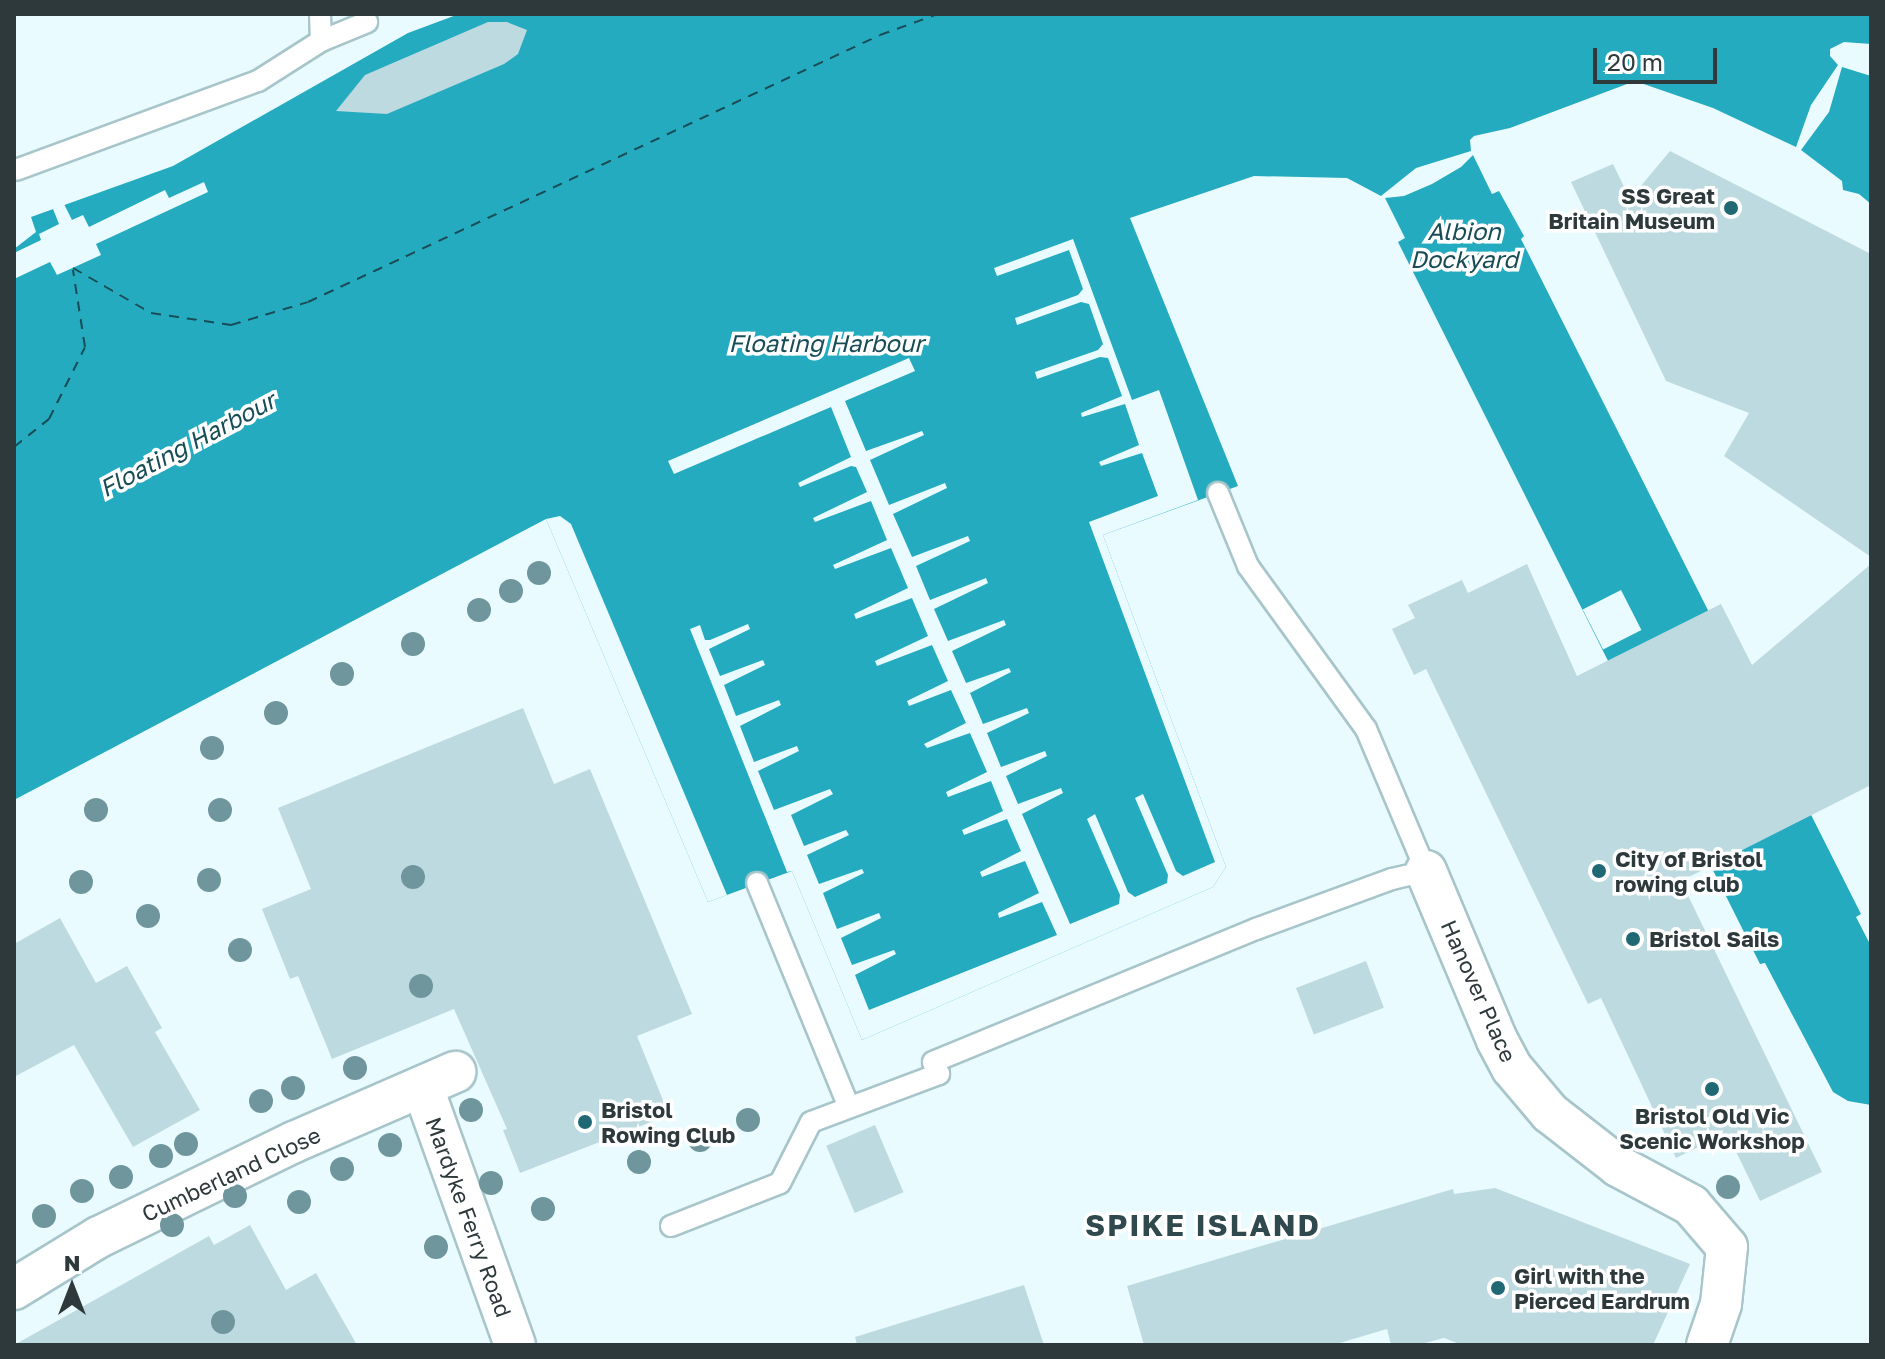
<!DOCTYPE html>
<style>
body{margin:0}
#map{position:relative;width:1885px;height:1359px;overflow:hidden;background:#e9fbff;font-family:"Golos Text",sans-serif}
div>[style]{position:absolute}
.water>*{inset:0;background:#24abc0}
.pier>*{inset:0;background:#e9fbff;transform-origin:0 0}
.ferry>*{height:2px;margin-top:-1px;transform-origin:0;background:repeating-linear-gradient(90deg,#184d56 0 10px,transparent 0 18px)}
.building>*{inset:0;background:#bddae0;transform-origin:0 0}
.roads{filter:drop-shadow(2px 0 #a7c5ca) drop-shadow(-2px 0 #a7c5ca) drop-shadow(0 2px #a7c5ca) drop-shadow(0 -2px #a7c5ca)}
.service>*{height:20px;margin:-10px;padding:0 10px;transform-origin:10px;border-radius:10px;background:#fff}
.minor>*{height:40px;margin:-20px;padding:0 20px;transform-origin:20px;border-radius:20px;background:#fff}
.trees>*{width:24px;height:24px;margin:-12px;border-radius:50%;background:#6f969d}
.dots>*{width:22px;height:22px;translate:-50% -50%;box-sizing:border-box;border:4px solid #fff;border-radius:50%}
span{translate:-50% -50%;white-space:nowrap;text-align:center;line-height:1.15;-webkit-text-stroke:7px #fff;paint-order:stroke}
.poi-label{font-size:22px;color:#2e393c;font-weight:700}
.right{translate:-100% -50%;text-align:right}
.left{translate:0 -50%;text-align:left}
.street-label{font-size:22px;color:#2e393c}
.water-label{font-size:24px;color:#184d56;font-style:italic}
.district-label{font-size:30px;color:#2f494e;font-weight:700;letter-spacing:2px}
.frame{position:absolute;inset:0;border:16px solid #2e393c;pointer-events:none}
.north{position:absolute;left:32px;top:1247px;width:80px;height:80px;-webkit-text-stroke:6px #fff;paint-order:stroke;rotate:0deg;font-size:22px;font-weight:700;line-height:32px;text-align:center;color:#2e393c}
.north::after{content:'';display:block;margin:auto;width:28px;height:36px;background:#2e393c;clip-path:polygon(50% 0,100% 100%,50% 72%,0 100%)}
.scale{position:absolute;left:1593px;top:48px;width:124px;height:36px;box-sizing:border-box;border:4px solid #2e393c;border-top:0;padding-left:10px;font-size:24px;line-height:28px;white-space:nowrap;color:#2e393c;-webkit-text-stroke:6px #fff;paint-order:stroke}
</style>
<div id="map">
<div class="water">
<div style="clip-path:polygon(459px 14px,1871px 14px,1871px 44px,1844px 42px,1830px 49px,1830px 56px,1838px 65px,1811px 105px,1796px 147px,1713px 108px,1635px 81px,1510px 128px,1474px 136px,1470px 140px,1471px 151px,1416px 168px,1381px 196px,1347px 178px,1254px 176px,1130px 218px,1238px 486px,1103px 535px,1226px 867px,1213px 887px,862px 1040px,792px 871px,708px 902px,546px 519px,14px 800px,14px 249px,36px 232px,31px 217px,173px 166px,408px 33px)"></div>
<div style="clip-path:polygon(1842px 67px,1871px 76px,1871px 204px,1859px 194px,1843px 190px,1842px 181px,1801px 150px,1829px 112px)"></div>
<div style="clip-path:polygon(1473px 155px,1492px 194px,1499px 191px,1524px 236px,1521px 239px,1861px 914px,1856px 917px,1871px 946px,1871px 1105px,1848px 1101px,1833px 1092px,1765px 963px,1760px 964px,1398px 242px,1405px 238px,1385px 198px,1404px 196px,1432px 184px,1461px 167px)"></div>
</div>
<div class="pier">
<div style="clip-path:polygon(204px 182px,208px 192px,96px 244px,101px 255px,57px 275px,50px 262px,14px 279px,14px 253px,41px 240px,39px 234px,59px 224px,53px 209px,64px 204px,72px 220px,83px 215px,89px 227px,165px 190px,169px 198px)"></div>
<div style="clip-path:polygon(1073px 239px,1132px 400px,1159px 390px,1198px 500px,1103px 535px,1226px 867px,1213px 887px,862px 1040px,792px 871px,787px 872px,690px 629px,700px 625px,705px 640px,710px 640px,748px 624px,750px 629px,709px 649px,720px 676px,763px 660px,765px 665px,724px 685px,736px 716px,779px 700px,781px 705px,740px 726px,754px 762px,797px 746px,799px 751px,758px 771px,774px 810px,830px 789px,833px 794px,791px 815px,804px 846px,846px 830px,849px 835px,807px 855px,819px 884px,862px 869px,864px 873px,823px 893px,837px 929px,879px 913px,881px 918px,841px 938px,852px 965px,894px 950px,896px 954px,855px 975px,869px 1010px,1057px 935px,1042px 902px,999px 918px,998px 913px,1039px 893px,1025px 861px,982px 877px,980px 872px,1021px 851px,1007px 819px,964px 835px,962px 830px,1003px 811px,991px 781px,948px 797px,946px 792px,987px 772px,970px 733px,927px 748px,924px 744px,966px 723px,951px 690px,909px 706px,907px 701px,948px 681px,932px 645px,877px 666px,875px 661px,928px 636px,912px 598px,856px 619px,854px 614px,908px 588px,891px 548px,835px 569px,833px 565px,887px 540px,871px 501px,815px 522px,813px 518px,867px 492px,856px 467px,851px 466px,800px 487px,798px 483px,851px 457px,831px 407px,674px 474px,668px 461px,909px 358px,915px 371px,845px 401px,866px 451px,922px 431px,924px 435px,870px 460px,889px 505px,945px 483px,947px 488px,893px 514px,912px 557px,968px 536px,970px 541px,916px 566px,930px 600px,986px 578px,988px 583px,934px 609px,948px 641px,1004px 620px,1006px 625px,952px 651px,966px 683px,1009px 668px,1011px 672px,970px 693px,983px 724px,1027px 708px,1029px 713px,987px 733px,1001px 767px,1045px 751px,1047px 756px,1006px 776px,1018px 804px,1061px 788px,1063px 793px,1022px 814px,1070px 924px,1119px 904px,1120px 895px,1087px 819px,1095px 814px,1128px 892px,1135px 897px,1167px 883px,1168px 875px,1135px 798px,1143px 794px,1176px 871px,1183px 876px,1215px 862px,1089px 522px,1158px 496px,1142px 453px,1101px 466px,1099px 462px,1139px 445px,1125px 404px,1082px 417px,1081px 413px,1122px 396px,1108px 358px,1100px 357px,1037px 379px,1035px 372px,1098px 350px,1103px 344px,1089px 304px,1081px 302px,1017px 325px,1015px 318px,1078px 295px,1083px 289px,1069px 250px,997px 276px,994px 268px)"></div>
<div style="clip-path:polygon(560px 516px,571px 524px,727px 895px,708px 902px,546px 519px)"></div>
<div style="left:1621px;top:590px;width:45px;height:43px;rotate:63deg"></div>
</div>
<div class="ferry">
<div style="left:73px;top:268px;width:90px;rotate:30deg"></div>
<div style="left:151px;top:313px;width:81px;rotate:8.5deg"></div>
<div style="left:231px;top:325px;width:80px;rotate:-16.6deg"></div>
<div style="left:308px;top:302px;width:631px;rotate:-25.02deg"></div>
<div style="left:880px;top:35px;width:62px;rotate:-19.9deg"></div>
<div style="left:14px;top:447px;width:45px;rotate:-38.7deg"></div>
<div style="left:49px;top:419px;width:80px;rotate:-63.4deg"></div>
<div style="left:85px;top:347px;width:78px;rotate:-98.9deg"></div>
</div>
<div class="building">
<div style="clip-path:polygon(488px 22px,507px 22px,527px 30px,518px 54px,504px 64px,387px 114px,336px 111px,365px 75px)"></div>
<div style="clip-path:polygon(1670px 151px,1871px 254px,1871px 557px,1724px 456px,1749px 413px,1666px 381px,1571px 182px,1613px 164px,1630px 199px)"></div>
<div style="clip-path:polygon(1527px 564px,1577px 676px,1721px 604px,1752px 665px,1871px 564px,1871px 785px,1681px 881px,1822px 1172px,1760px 1201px,1727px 1133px,1676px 1158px,1601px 998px,1588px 1004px,1426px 669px,1414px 675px,1392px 629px,1415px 618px,1408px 605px,1462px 580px,1468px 593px)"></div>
<div style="clip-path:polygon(523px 708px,554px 784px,590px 769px,692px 1014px,637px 1036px,669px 1115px,520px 1173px,503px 1130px,507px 1129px,454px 1009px,332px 1059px,298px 976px,290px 979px,262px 909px,311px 889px,278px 808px)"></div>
<div style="clip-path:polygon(60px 918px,96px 983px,127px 966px,162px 1028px,155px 1032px,200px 1110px,133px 1147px,74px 1045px,14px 1077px,14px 944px)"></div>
<div style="left:1366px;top:961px;width:50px;height:75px;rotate:69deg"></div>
<div style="left:875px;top:1125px;width:73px;height:53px;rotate:67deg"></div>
<div style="clip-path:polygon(1495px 1188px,1690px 1264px,1653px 1345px,1462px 1345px,1444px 1338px,1417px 1345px,1391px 1345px,1387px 1329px,1333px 1345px,1144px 1345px,1127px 1286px,1453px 1189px,1454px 1194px)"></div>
<div style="clip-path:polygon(250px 1225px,286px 1290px,316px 1273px,357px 1345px,14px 1345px,209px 1236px,214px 1245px)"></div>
<div style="clip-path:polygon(1024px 1285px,1044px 1345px,857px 1345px,855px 1337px)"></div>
</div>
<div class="roads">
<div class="service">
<div style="left:320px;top:14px;width:27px;rotate:88deg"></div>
<div style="left:16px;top:170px;width:258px;rotate:-20.2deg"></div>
<div style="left:258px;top:81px;width:75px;rotate:-32.4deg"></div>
<div style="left:321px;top:41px;width:50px;rotate:-22.4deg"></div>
<div style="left:757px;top:883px;width:242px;rotate:67.7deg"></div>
<div style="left:671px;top:1226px;width:117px;rotate:-21.5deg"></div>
<div style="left:780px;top:1183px;width:68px;rotate:-63.1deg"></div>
<div style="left:811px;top:1122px;width:137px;rotate:-20.6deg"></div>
<div style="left:939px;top:1074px;width:13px;rotate:-117deg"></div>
<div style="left:933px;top:1062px;width:349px;rotate:-22.4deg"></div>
<div style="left:1256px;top:929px;width:145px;rotate:-20.2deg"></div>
<div style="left:1392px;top:879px;width:35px;rotate:-13deg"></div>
<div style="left:1426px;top:871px;width:154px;rotate:-112.9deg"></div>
<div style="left:1366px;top:729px;width:201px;rotate:-125.9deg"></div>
<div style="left:1248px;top:566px;width:79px;rotate:-112.3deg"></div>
</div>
<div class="minor">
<div style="left:1426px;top:871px;width:183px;rotate:67.2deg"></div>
<div style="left:1497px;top:1040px;width:32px;rotate:62deg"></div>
<div style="left:1512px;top:1068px;width:59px;rotate:49.8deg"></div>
<div style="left:1550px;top:1113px;width:86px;rotate:37.9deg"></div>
<div style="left:1618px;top:1166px;width:83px;rotate:28.1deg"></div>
<div style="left:1691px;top:1205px;width:55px;rotate:49.4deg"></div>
<div style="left:1727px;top:1247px;width:57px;rotate:96deg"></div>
<div style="left:1721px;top:1304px;width:43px;rotate:108.9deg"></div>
<div style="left:423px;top:1088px;width:273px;rotate:70.3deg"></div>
<div style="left:14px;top:1289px;width:100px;rotate:-31.5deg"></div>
<div style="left:99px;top:1237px;width:217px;rotate:-26deg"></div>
<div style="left:294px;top:1142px;width:176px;rotate:-23.5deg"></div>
</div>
</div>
<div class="trees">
<div style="left:539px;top:573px"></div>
<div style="left:511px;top:591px"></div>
<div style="left:479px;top:610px"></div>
<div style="left:413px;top:644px"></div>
<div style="left:342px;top:674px"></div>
<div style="left:276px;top:713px"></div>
<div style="left:212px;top:748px"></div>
<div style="left:96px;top:810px"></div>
<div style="left:220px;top:810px"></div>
<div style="left:413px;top:877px"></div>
<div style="left:209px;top:880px"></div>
<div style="left:81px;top:882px"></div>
<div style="left:148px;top:916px"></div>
<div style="left:240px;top:950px"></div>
<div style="left:421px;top:986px"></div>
<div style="left:355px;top:1068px"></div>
<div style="left:293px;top:1088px"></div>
<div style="left:261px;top:1101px"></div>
<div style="left:471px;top:1110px"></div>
<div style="left:748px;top:1120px"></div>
<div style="left:700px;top:1140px"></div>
<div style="left:186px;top:1144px"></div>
<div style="left:390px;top:1145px"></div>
<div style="left:161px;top:1156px"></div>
<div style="left:639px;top:1162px"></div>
<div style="left:342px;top:1169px"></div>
<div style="left:121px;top:1177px"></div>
<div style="left:491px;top:1183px"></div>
<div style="left:1728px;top:1187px"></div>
<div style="left:82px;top:1191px"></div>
<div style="left:235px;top:1196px"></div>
<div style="left:299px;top:1202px"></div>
<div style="left:543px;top:1209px"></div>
<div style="left:44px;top:1216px"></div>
<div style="left:172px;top:1225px"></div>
<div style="left:436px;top:1247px"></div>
<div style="left:223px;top:1322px"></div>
</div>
<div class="dots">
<div style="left:1731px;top:208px;background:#1f6874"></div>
<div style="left:1599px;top:871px;background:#1f6874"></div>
<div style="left:1633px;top:939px;background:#1f6874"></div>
<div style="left:1712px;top:1089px;background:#1f6874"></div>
<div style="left:585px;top:1122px;background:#1f6874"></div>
<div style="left:1498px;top:1288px;background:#1f6874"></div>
</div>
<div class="poi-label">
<span class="right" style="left:1715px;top:208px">SS Great<br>Britain Museum</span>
<span class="left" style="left:1615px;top:871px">City of Bristol<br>rowing club</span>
<span class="left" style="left:1649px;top:939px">Bristol Sails</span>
<span class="left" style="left:601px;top:1122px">Bristol<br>Rowing Club</span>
<span style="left:1712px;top:1128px">Bristol Old Vic<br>Scenic Workshop</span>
<span class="left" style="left:1514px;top:1288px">Girl with the<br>Pierced Eardrum</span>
</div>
<div class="street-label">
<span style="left:1479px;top:991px;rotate:66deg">Hanover Place</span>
<span style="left:231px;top:1174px;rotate:-25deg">Cumberland Close</span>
<span style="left:469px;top:1217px;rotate:70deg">Mardyke Ferry Road</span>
</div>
<div class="water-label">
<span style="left:1464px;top:245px">Albion<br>Dockyard</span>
<span style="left:826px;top:343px">Floating Harbour</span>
<span style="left:187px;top:444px;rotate:-28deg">Floating Harbour</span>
</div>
<div class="district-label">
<span style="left:1203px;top:1225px">SPIKE ISLAND</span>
</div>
<div class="frame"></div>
<div class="north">N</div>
<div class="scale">20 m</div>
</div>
